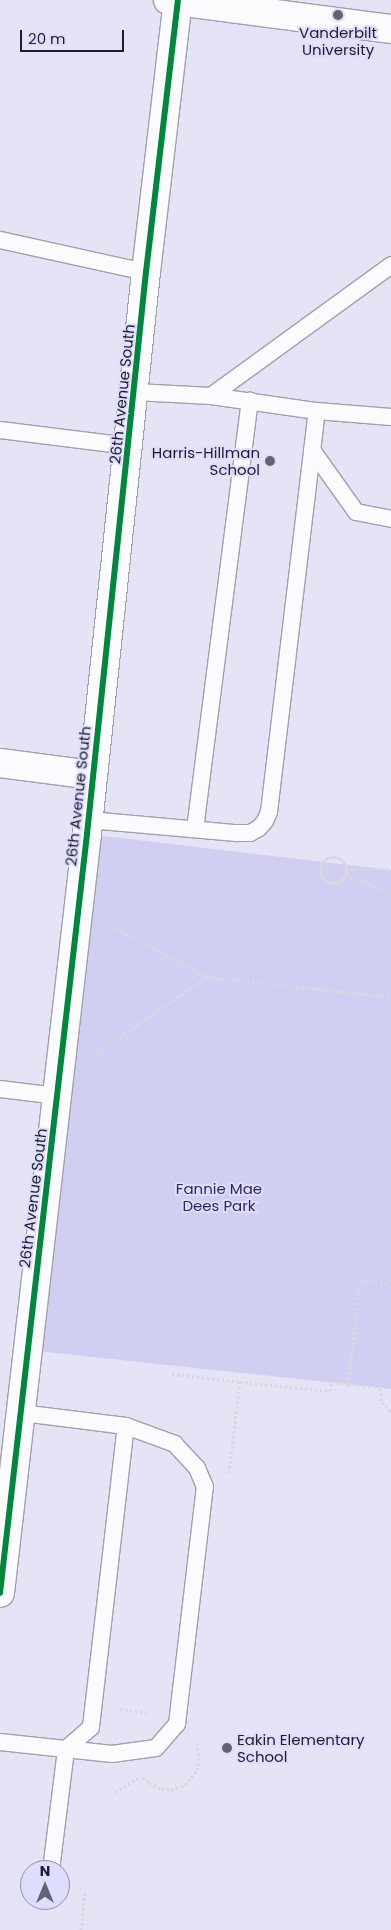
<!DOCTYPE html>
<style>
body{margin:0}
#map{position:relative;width:391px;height:1930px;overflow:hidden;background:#e5e4f6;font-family:Poppins,sans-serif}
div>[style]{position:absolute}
.green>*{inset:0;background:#d0cff1}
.path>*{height:3px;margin-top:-1.5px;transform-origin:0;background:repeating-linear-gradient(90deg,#d8d8dd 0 2.5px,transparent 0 5px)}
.path>.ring{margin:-1.5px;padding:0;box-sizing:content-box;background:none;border:3px solid #d8d8dd;border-radius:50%}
.roads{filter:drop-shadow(1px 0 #a0a0ad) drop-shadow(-1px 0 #a0a0ad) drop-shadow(0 1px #a0a0ad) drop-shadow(0 -1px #a0a0ad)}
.lane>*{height:16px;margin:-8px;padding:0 8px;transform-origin:8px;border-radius:8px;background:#fbfbfe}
.street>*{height:28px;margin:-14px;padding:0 14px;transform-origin:14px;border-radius:14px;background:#fbfbfe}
.secondary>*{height:28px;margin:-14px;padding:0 14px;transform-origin:14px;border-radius:14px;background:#fbfbfe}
.cycleway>*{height:6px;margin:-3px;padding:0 3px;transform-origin:3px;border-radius:3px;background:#00873e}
.dots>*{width:14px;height:14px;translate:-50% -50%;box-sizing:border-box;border:2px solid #deddfd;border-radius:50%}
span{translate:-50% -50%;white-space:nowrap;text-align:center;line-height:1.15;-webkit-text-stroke:4px #deddfd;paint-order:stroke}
.poi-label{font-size:15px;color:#1e1d29}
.right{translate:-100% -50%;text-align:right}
.left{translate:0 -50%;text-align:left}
.street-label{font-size:15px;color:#1e1d29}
.park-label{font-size:15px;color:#302563}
.north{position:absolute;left:20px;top:1860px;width:50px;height:50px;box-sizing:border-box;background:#deddfd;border:1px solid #9190a8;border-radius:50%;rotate:0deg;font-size:14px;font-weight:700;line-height:20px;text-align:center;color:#1e1d29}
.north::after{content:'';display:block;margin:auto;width:18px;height:22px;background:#646371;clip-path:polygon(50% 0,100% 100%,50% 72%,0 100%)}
.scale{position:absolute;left:20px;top:30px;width:104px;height:22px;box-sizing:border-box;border:2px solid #1e1d29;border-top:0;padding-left:6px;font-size:15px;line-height:18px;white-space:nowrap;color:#1e1d29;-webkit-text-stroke:4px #deddfd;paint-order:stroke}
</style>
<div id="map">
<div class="green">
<div style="clip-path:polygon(87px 834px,391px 870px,391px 1389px,27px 1350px)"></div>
</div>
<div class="path">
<div class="ring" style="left:320px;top:857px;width:23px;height:23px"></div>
<div style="left:346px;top:869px;width:45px;rotate:-1.3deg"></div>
<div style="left:345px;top:875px;width:49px;rotate:20.3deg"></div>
<div style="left:108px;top:924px;width:112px;rotate:28.2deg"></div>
<div style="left:207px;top:977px;width:185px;rotate:6.2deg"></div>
<div style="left:95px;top:1054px;width:136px;rotate:-34.5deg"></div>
<div style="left:172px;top:1374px;width:68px;rotate:6.7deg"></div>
<div style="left:348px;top:1384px;width:32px;rotate:7deg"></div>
<div style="left:380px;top:1388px;width:14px;rotate:82deg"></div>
<div style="left:382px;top:1402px;width:13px;rotate:48deg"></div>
<div style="left:229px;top:1473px;width:92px;rotate:-83.1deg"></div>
<div style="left:240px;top:1382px;width:90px;rotate:5.7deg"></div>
<div style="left:330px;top:1391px;width:9px;rotate:-84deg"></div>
<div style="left:331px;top:1382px;width:17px;rotate:7deg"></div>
<div style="left:348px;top:1384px;width:105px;rotate:-83.4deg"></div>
<div style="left:360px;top:1280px;width:31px;rotate:6deg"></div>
<div style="left:120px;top:1709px;width:30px;rotate:8deg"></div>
<div style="left:143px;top:1777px;width:8px;rotate:45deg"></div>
<div style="left:149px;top:1783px;width:14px;rotate:25deg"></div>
<div style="left:162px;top:1789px;width:9px;rotate:6deg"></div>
<div style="left:171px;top:1790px;width:15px;rotate:-20deg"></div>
<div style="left:185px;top:1785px;width:19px;rotate:-51deg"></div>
<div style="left:197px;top:1770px;width:10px;rotate:-79deg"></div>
<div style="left:199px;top:1760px;width:17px;rotate:-97deg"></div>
<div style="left:115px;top:1792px;width:27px;rotate:-31deg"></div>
<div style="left:81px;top:1930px;width:39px;rotate:-84deg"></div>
</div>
<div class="roads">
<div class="lane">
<div style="left:0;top:240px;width:149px;rotate:12.4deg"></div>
<div style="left:135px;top:392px;width:76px;rotate:3deg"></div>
<div style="left:211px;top:396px;width:107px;rotate:8.1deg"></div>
<div style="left:317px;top:411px;width:74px;rotate:4.6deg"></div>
<div style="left:211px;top:396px;width:223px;rotate:-36deg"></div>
<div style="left:0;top:430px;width:130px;rotate:7.1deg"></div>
<div style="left:312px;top:450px;width:76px;rotate:54.6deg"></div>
<div style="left:356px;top:512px;width:36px;rotate:11deg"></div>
<div style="left:89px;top:820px;width:148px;rotate:5.1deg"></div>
<div style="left:236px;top:833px;width:14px"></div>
<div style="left:250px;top:833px;width:10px;rotate:-29deg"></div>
<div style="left:259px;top:828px;width:9px;rotate:-49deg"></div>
<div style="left:265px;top:821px;width:10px;rotate:-66deg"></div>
<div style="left:269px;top:812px;width:404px;rotate:-83.2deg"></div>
<div style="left:195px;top:829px;width:432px;rotate:-82.7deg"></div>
<div style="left:0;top:1089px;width:57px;rotate:7deg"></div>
<div style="left:0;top:1742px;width:113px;rotate:6.1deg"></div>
<div style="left:112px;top:1754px;width:44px;rotate:-7.8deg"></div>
<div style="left:156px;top:1748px;width:32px;rotate:-49deg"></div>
<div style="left:177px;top:1724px;width:239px;rotate:-83.3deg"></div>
<div style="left:205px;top:1487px;width:21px;rotate:-113deg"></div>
<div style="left:197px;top:1468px;width:33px;rotate:-133deg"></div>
<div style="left:175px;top:1444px;width:52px;rotate:-159.8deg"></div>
<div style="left:126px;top:1426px;width:106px;rotate:-172.9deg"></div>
<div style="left:51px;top:1870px;width:122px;rotate:-82.9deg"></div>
<div style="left:66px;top:1749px;width:33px;rotate:-41deg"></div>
<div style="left:91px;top:1727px;width:303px;rotate:-83.4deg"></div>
</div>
<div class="street">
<div style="left:0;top:763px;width:94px;rotate:7.4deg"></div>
<div style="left:0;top:1593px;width:764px;rotate:-83.46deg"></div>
<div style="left:87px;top:834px;width:565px;rotate:-84.01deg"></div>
<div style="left:146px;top:272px;width:273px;rotate:-83.3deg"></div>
</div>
<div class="secondary">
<div style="left:168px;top:0;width:225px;rotate:7.4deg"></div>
</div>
</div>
<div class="cycleway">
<div style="left:0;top:1593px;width:764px;rotate:-83.46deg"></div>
<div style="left:87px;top:834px;width:565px;rotate:-84.01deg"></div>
<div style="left:146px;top:272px;width:273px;rotate:-83.3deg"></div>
</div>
<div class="dots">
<div style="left:338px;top:15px;background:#646371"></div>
<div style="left:270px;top:461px;background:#646371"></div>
<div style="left:227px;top:1748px;background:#646371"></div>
</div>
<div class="poi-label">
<span style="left:338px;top:41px">Vanderbilt<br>University</span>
<span class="right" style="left:260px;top:461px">Harris-Hillman<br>School</span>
<span class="left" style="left:237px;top:1748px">Eakin Elementary<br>School</span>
</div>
<div class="street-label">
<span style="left:122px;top:394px;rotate:-84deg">26th Avenue South</span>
<span style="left:78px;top:796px;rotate:-84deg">26th Avenue South</span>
<span style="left:33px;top:1198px;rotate:-83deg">26th Avenue South</span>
</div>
<div class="park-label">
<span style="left:219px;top:1197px">Fannie Mae<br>Dees Park</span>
</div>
<div class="north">N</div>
<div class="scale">20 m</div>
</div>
